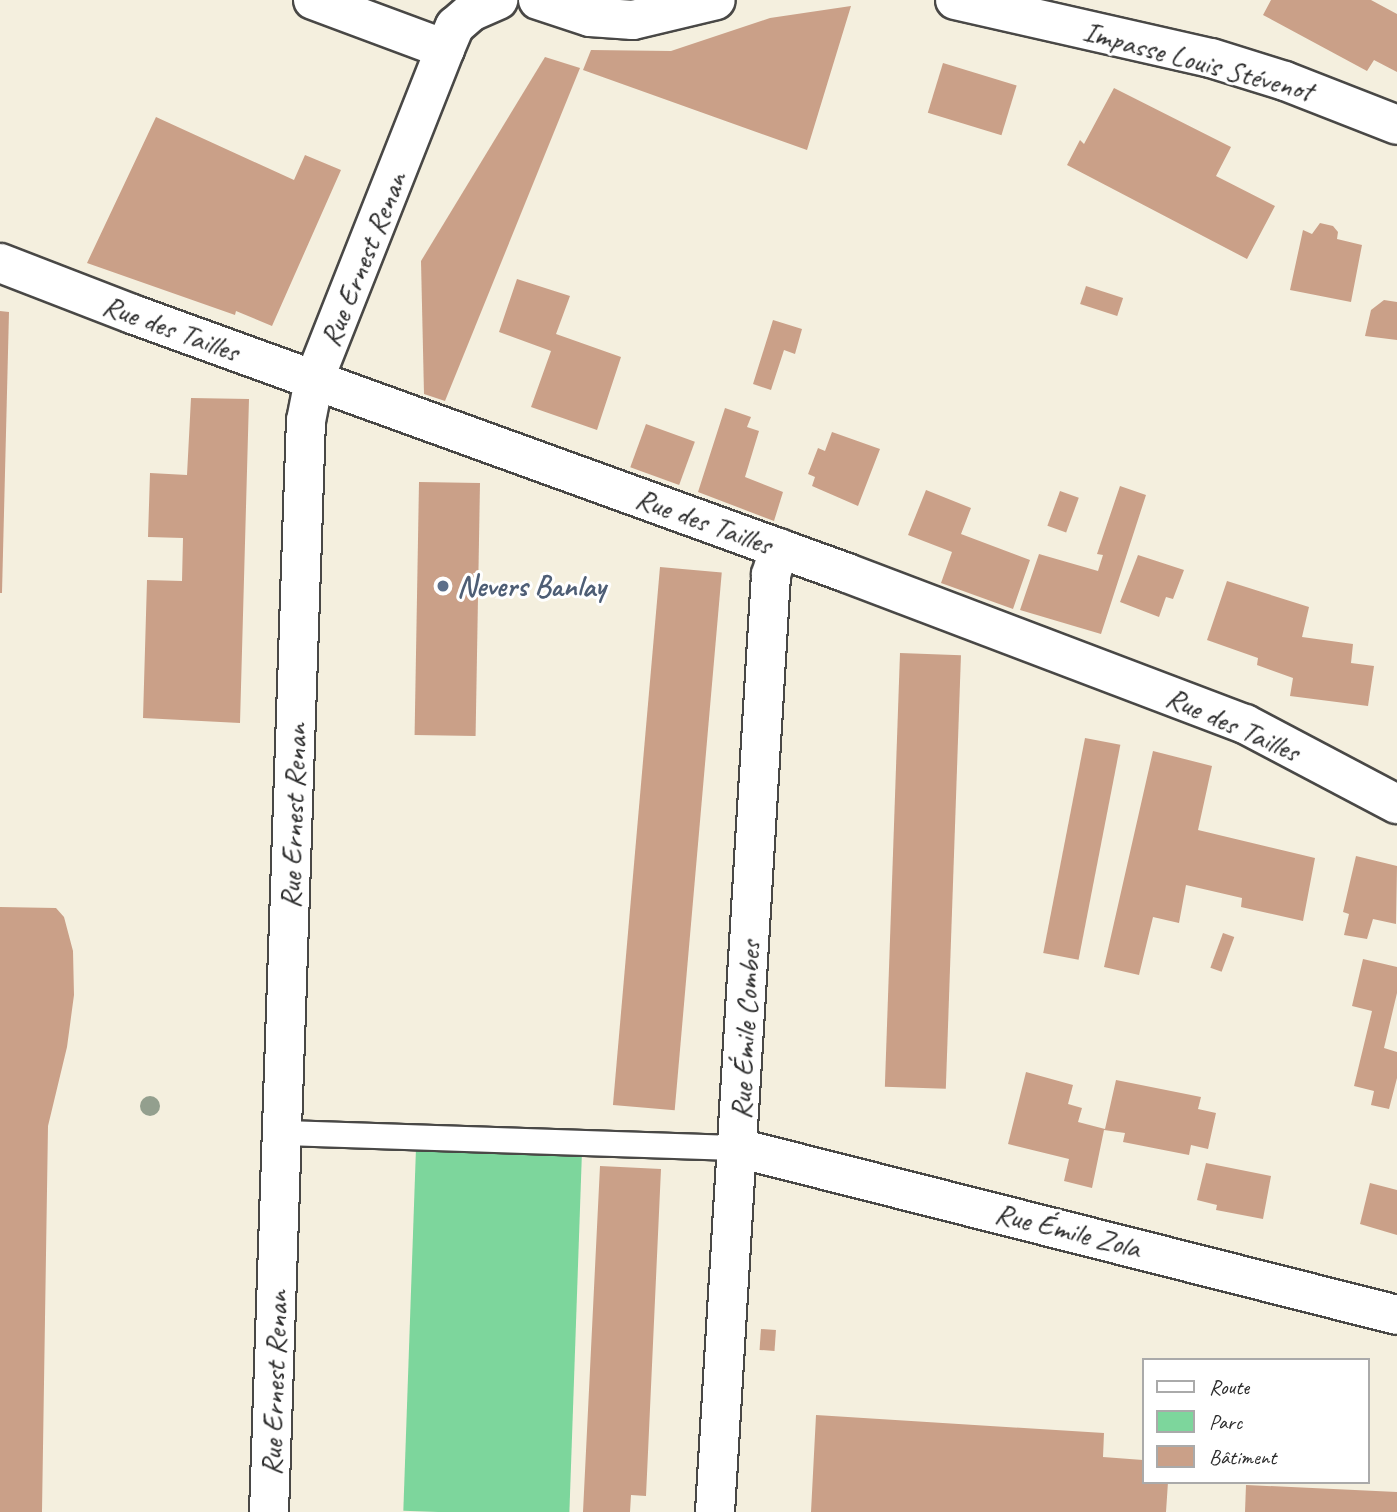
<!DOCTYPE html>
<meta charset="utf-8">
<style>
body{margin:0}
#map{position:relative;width:1397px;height:1512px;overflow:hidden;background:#f4efde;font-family:Caveat,sans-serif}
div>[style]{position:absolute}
.green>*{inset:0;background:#7dd69c;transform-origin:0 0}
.building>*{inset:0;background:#caa088;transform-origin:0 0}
.roads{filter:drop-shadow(2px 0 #494846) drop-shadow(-2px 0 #494846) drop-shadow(0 2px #494846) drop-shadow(0 -2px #494846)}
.lane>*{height:24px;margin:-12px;padding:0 12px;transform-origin:12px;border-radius:12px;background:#fff}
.street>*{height:38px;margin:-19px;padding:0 19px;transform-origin:19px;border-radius:19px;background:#fff}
.trees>*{width:20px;height:20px;margin:-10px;border-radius:50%;background:#939f8e}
.dots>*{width:19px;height:19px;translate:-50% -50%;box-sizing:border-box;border:4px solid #fff;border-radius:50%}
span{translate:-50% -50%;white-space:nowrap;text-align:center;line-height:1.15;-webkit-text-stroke:6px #fff;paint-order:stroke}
.street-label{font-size:30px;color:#2b2b2b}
.service-label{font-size:30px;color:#4e5e75;font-weight:700}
.left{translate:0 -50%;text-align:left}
.legend{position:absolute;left:1142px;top:1358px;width:228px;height:126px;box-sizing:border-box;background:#fff;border:2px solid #aaa;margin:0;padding:9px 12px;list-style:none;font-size:21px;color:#2b2b2b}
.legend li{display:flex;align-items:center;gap:14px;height:35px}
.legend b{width:35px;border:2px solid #aaa}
</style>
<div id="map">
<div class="green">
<div style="left:416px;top:1148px;width:166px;height:363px;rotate:2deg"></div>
</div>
<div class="building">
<div style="clip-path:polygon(1271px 0,1371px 0,1397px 14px,1397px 72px,1374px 60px,1367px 71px,1263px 15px)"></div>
<div style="clip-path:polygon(851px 6px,807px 150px,583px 70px,591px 50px,671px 51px,770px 18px)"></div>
<div style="clip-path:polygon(545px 57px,580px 68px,445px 401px,424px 394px,421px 261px)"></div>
<div style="left:943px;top:63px;width:77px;height:52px;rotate:17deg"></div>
<div style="clip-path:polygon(1114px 88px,1231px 147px,1216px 176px,1275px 206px,1247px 259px,1067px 165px,1080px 140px,1084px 144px)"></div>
<div style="clip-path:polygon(156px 117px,294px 180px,305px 155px,341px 170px,272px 326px,236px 311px,235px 315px,87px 263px)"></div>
<div style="clip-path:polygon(1320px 223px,1333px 226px,1338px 232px,1337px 239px,1362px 245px,1351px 302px,1290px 290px,1303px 230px,1312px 234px)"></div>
<div style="clip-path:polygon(517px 279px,570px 296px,556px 334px,621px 357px,597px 430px,531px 407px,551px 351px,499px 332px)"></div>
<div style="left:1086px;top:286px;width:39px;height:19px;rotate:18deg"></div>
<div style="clip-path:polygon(1384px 300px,1397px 302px,1397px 340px,1365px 336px,1371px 310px)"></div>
<div style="clip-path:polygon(0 311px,9px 312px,2px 593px,0 593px)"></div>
<div style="clip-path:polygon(773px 320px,802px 329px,795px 354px,784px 350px,771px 390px,753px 384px)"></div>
<div style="clip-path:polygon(191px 398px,249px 399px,240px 723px,143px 718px,147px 580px,182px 581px,183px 538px,148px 537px,150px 473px,187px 475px)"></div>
<div style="clip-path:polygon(725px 408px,751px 417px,747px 427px,759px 431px,745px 477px,783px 492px,774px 521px,698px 492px)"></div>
<div style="left:646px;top:424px;width:52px;height:46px;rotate:20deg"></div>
<div style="clip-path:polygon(832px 432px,880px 449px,858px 506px,812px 486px,815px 477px,808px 474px,818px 448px,825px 451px)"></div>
<div style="left:419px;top:482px;width:61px;height:253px;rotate:1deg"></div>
<div style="clip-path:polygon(1120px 486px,1146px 495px,1101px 634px,1020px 610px,1039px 554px,1098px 571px,1103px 555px,1097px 554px)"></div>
<div style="clip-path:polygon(926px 490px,971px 508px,961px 534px,1030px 560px,1013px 609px,941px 583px,952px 552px,908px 535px)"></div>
<div style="left:1060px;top:491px;width:20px;height:37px;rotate:20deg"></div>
<div style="clip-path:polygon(1138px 555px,1184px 570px,1173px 599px,1166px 597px,1159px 617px,1120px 602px)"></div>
<div style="left:660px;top:567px;width:62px;height:540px;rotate:5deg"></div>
<div style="clip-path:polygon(1227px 581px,1309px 607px,1302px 637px,1353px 644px,1351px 663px,1374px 666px,1368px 706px,1290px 696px,1293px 678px,1257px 665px,1258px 658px,1207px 640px)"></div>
<div style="left:900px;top:653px;width:61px;height:434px;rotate:2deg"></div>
<div style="left:1085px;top:738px;width:36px;height:219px;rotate:11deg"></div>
<div style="clip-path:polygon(1153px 751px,1212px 766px,1198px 830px,1315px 858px,1303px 921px,1241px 907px,1242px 898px,1186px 885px,1179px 923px,1153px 917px,1139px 975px,1104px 967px)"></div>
<div style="clip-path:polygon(1356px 856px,1397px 866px,1396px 924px,1373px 919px,1367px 939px,1344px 935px,1349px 914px,1343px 912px)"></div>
<div style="clip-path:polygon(0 907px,56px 908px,64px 917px,73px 951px,74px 995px,67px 1047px,48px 1126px,42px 1512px,0 1512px)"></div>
<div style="left:1223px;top:933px;width:12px;height:37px;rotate:20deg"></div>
<div style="clip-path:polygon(1363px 959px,1397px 967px,1397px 993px,1384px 1048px,1397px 1052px,1397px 1078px,1389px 1109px,1371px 1105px,1374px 1091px,1354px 1086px,1372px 1011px,1352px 1006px)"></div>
<div style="clip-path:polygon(1026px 1072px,1073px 1085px,1068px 1104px,1082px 1108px,1078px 1122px,1105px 1129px,1116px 1080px,1201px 1097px,1198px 1109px,1216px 1113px,1208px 1149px,1191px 1145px,1189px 1155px,1123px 1142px,1125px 1133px,1104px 1130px,1092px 1188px,1064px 1181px,1069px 1159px,1008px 1144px)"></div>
<div style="clip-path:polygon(1206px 1163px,1271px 1176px,1263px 1219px,1216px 1210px,1217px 1205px,1197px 1200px)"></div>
<div style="clip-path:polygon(600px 1166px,661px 1169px,646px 1496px,631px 1495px,630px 1512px,583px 1512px)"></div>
<div style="clip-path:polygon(1370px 1183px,1397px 1190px,1397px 1235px,1360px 1224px)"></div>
<div style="left:761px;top:1329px;width:15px;height:21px;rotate:4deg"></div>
<div style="clip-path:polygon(816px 1415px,1104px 1433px,1103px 1457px,1143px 1460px,1143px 1482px,1168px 1482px,1166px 1512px,811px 1512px)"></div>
<div style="clip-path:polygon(1246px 1485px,1397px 1492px,1397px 1512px,1245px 1512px)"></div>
</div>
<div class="roads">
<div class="lane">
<div style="left:282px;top:1133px;width:456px;rotate:1.9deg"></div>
</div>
<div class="street">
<div style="left:313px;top:0;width:141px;rotate:20.4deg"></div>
<div style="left:538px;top:0;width:55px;rotate:18.1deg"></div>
<div style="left:590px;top:17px;width:43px;rotate:4deg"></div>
<div style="left:633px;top:20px;width:85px;rotate:-13.5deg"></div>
<div style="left:955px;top:0;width:262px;rotate:12.8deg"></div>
<div style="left:1211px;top:58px;width:77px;rotate:17.3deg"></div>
<div style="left:1285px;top:81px;width:120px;rotate:21.4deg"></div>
<div style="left:0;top:263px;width:142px;rotate:21.1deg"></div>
<div style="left:132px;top:314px;width:760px;rotate:19.91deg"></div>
<div style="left:847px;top:573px;width:426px;rotate:20.8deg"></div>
<div style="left:1245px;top:724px;width:172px;rotate:27.8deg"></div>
<div style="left:738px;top:1148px;width:680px;rotate:14.22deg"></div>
<div style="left:269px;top:1512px;width:1092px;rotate:-88.06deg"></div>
<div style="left:306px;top:421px;width:42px;rotate:-79deg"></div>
<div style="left:314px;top:380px;width:356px;rotate:-68.4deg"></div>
<div style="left:445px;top:49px;width:25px;rotate:-67deg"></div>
<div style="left:455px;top:26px;width:21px;rotate:-41deg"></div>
<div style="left:471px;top:12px;width:30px;rotate:-24deg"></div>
<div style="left:715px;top:1512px;width:939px;rotate:-86.58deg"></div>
<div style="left:771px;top:575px;width:28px;rotate:-73deg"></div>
</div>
</div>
<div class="trees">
<div style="left:150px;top:1106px"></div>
</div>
<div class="dots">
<div style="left:443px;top:586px;background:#5c6f8a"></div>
</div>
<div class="street-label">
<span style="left:1198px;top:61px;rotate:15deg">Impasse Louis Stévenot</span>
<span style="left:363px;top:259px;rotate:-68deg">Rue Ernest Renan</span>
<span style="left:171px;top:328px;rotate:20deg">Rue des Tailles</span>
<span style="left:704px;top:521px;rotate:20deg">Rue des Tailles</span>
<span style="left:1233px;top:724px;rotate:24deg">Rue des Tailles</span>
<span style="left:293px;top:816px;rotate:-88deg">Rue Ernest Renan</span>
<span style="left:745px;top:1030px;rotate:-87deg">Rue Émile Combes</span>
<span style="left:1068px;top:1230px;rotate:14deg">Rue Émile Zola</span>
<span style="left:274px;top:1383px;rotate:-88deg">Rue Ernest Renan</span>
</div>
<div class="service-label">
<span class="left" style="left:457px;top:586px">Nevers Banlay</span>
</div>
<ul class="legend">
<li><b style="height:9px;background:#fff"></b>Route</li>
<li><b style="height:19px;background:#7dd69c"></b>Parc</li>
<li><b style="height:19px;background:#caa088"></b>Bâtiment</li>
</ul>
</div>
